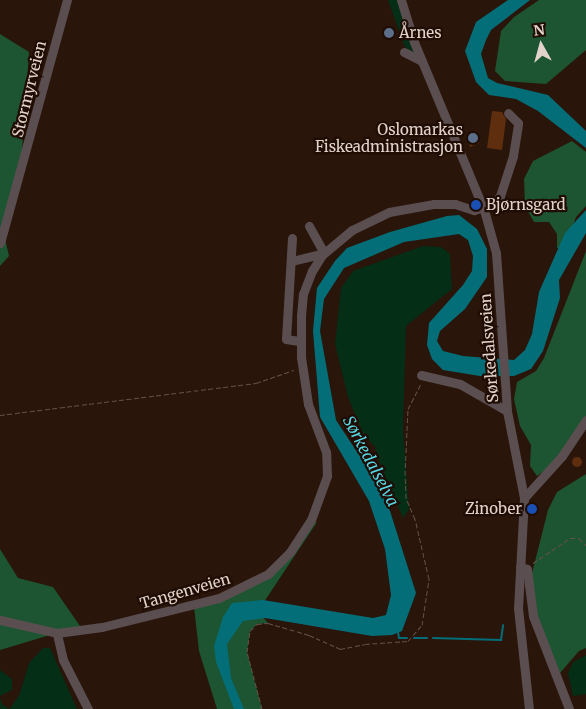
<!DOCTYPE html>
<meta charset="utf-8">
<style>
body{margin:0}
#map{position:relative;width:586px;height:709px;overflow:hidden;background:#29150a;font-family:Merriweather,serif}
div>[style]{position:absolute}
.green>*{inset:0;background:#042e16}
.forest>*{inset:0;background:#1d5431}
.water>*{inset:0;background:#036e78}
.stream>*{height:2px;margin:-1px;padding:0 1px;transform-origin:1px;border-radius:1px;background:#036e78}
.building>*{inset:0;background:#5f2e0e}
.round{border-radius:50%}
.path>*{height:1px;margin-top:-0.5px;transform-origin:0;background:repeating-linear-gradient(90deg,#635147 0 5px,transparent 0 7.5px)}
.minor>*{height:9px;margin:-4.5px;padding:0 4.5px;transform-origin:4.5px;border-radius:4.5px;background:#5b4e50}
.dots>*{width:14px;height:14px;translate:-50% -50%;box-sizing:border-box;border:2px solid #1f0c03;border-radius:50%}
span{translate:-50% -50%;white-space:nowrap;text-align:center;line-height:1.15;-webkit-text-stroke:4.5px #1f0c03;paint-order:stroke}
.poi-label{font-size:15px;color:#e1d3cb}
.left{translate:0 -50%;text-align:left}
.right{translate:-100% -50%;text-align:right}
.street-label{font-size:15px;color:#e1d3cb}
.water-label{font-size:16px;color:#56d6e5;font-style:italic}
.north{position:absolute;left:516px;top:20px;width:50px;height:50px;-webkit-text-stroke:4px #1f0c03;paint-order:stroke;rotate:353deg;font-size:14px;font-weight:700;line-height:20px;text-align:center;color:#e1d3cb}
.north::after{content:'';display:block;margin:auto;width:18px;height:22px;background:#e1d3cb;clip-path:polygon(50% 0,100% 100%,50% 72%,0 100%)}
</style>
<div id="map">
<div class="green">
<div style="clip-path:polygon(388px 0,397px 0,414px 53px,405px 47px)"></div>
<div style="clip-path:polygon(423px 246px,441px 247px,450px 254px,452px 289px,406px 326px,403px 429px,409px 509px,403px 518px,381px 468px,375px 447px,363px 434px,348px 397px,335px 344px,341px 288px,353px 271px)"></div>
<div style="clip-path:polygon(43px 648px,50px 648px,77px 709px,0 709px,0 698px,2px 704px,9px 709px,19px 696px,29px 663px)"></div>
<div style="clip-path:polygon(586px 655px,586px 694px,573px 696px,568px 673px,573px 662px)"></div>
<div style="clip-path:polygon(0 670px,12px 679px,12px 690px,0 696px)"></div>
</div>
<div class="forest">
<div style="clip-path:polygon(539px 0,586px 0,586px 50px,546px 84px,505px 81px,495px 71px,501px 31px,514px 17px)"></div>
<div style="clip-path:polygon(0 34px,29px 52px,22px 151px,2px 226px,9px 256px,0 266px)"></div>
<div style="clip-path:polygon(572px 141px,586px 152px,586px 206px,576px 217px,565px 248px,557px 248px,557px 234px,549px 222px,534px 222px,525px 206px,524px 179px,533px 161px)"></div>
<div style="clip-path:polygon(586px 251px,586px 417px,551px 466px,537px 476px,530px 466px,531px 445px,520px 426px,514px 399px,517px 382px,536px 371px,544px 358px)"></div>
<div style="clip-path:polygon(586px 474px,586px 648px,579px 651px,560px 673px,527px 593px,548px 510px,557px 492px)"></div>
<div style="clip-path:polygon(317px 522px,258px 611px,268px 623px,257px 624px,250px 631px,247px 652px,262px 709px,217px 709px,199px 651px,194px 607px,259px 583px,308px 527px)"></div>
<div style="clip-path:polygon(0 549px,18px 578px,53px 587px,80px 626px,0 650px)"></div>
</div>
<div class="water">
<div style="clip-path:polygon(508px 0,530px 0,491px 30px,486px 40px,481px 54px,488px 78px,497px 83px,548px 95px,586px 131px,586px 148px,538px 111px,516px 99px,489px 95px,476px 82px,465px 51px,476px 22px)"></div>
<div style="clip-path:polygon(586px 210px,586px 233px,559px 280px,560px 298px,543px 351px,531px 369px,514px 376px,480px 376px,443px 370px,432px 359px,427px 345px,429px 323px,463px 285px,472px 271px,473px 256px,468px 240px,459px 234px,404px 242px,344px 268px,324px 299px,320px 331px,336px 420px,374px 478px,390px 511px,416px 593px,402px 631px,392px 635px,372px 636px,265px 618px,243px 621px,227px 644px,231px 678px,244px 709px,234px 709px,216px 662px,214px 646px,223px 617px,232px 603px,263px 600px,373px 618px,386px 615px,391px 595px,385px 549px,369px 501px,320px 417px,313px 331px,317px 288px,335px 261px,347px 248px,390px 232px,447px 216px,459px 215px,477px 229px,487px 249px,487px 277px,465px 309px,440px 331px,437px 341px,443px 351px,463px 356px,514px 360px,525px 350px,532px 334px,539px 292px,565px 233px)"></div>
</div>
<div class="stream">
<div style="left:398px;top:632px;width:6px;rotate:81deg"></div>
<div style="left:399px;top:638px;width:8px"></div>
<div style="left:414px;top:638px;width:13px"></div>
<div style="left:433px;top:638px;width:68px;rotate:1.7deg"></div>
<div style="left:501px;top:640px;width:15px;rotate:-82deg"></div>
</div>
<div class="building">
<div style="clip-path:polygon(492px 111px,502px 112px,506px 119px,502px 150px,487px 148px)"></div>
<div style="clip-path:polygon(475px 131px,479px 143px,470px 147px,467px 134px)"></div>
<div class="round" style="left:572px;top:457px;width:10px;height:10px"></div>
</div>
<div class="path">
<div style="left:0;top:415px;width:258px;rotate:-7.1deg"></div>
<div style="left:256px;top:383px;width:40px;rotate:-18.9deg"></div>
<div style="left:533px;top:563px;width:45px;rotate:-34deg"></div>
<div style="left:570px;top:538px;width:9px"></div>
<div style="left:579px;top:538px;width:10px;rotate:45deg"></div>
<div style="left:262px;top:709px;width:59px;rotate:-104.7deg"></div>
<div style="left:247px;top:652px;width:21px;rotate:-82deg"></div>
<div style="left:250px;top:631px;width:10px;rotate:-45deg"></div>
<div style="left:257px;top:624px;width:11px;rotate:-5deg"></div>
<div style="left:268px;top:623px;width:43px;rotate:16.3deg"></div>
<div style="left:309px;top:635px;width:34px;rotate:24deg"></div>
<div style="left:340px;top:649px;width:25px;rotate:-11deg"></div>
<div style="left:365px;top:644px;width:43px;rotate:-4deg"></div>
<div style="left:408px;top:641px;width:21px;rotate:-49deg"></div>
<div style="left:422px;top:625px;width:47px;rotate:-81.3deg"></div>
<div style="left:429px;top:579px;width:62px;rotate:-103.1deg"></div>
<div style="left:415px;top:519px;width:23px;rotate:-113deg"></div>
<div style="left:406px;top:498px;width:23px;rotate:-92deg"></div>
<div style="left:405px;top:475px;width:66px;rotate:-87.4deg"></div>
<div style="left:408px;top:409px;width:29px;rotate:-63deg"></div>
<div style="left:297px;top:709px;width:40px"></div>
</div>
<div class="minor">
<div style="left:401px;top:0;width:44px;rotate:72.8deg"></div>
<div style="left:414px;top:42px;width:182px;rotate:67.4deg"></div>
<div style="left:484px;top:210px;width:45px;rotate:74.4deg"></div>
<div style="left:496px;top:253px;width:158px;rotate:86deg"></div>
<div style="left:507px;top:411px;width:89px;rotate:78.9deg"></div>
<div style="left:524px;top:498px;width:110px;rotate:93.1deg"></div>
<div style="left:518px;top:608px;width:102px;rotate:83.8deg"></div>
<div style="left:404px;top:52px;width:20px;rotate:27deg"></div>
<div style="left:292px;top:238px;width:101px;rotate:93.4deg"></div>
<div style="left:286px;top:339px;width:13px;rotate:9deg"></div>
<div style="left:0;top:243px;width:252px;rotate:-74.6deg"></div>
<div style="left:292px;top:261px;width:33px;rotate:-14deg"></div>
<div style="left:324px;top:253px;width:31px;rotate:-119deg"></div>
<div style="left:421px;top:375px;width:40px;rotate:13deg"></div>
<div style="left:460px;top:384px;width:54px;rotate:29.9deg"></div>
<div style="left:524px;top:498px;width:57px;rotate:-47.9deg"></div>
<div style="left:562px;top:456px;width:43px;rotate:-56.3deg"></div>
<div style="left:520px;top:567px;width:7px;rotate:16deg"></div>
<div style="left:527px;top:569px;width:47px;rotate:82.7deg"></div>
<div style="left:533px;top:616px;width:100px;rotate:68.8deg"></div>
<div style="left:0;top:620px;width:58px;rotate:12.8deg"></div>
<div style="left:88px;top:709px;width:55px;rotate:-117deg"></div>
<div style="left:63px;top:660px;width:28px;rotate:-103deg"></div>
<div style="left:57px;top:633px;width:45px;rotate:-7.6deg"></div>
<div style="left:102px;top:627px;width:121px;rotate:-13.9deg"></div>
<div style="left:219px;top:598px;width:55px;rotate:-26.1deg"></div>
<div style="left:268px;top:574px;width:31px;rotate:-45deg"></div>
<div style="left:290px;top:552px;width:38px;rotate:-57deg"></div>
<div style="left:311px;top:520px;width:47px;rotate:-70deg"></div>
<div style="left:327px;top:476px;width:24px;rotate:-92deg"></div>
<div style="left:326px;top:452px;width:51px;rotate:-110.6deg"></div>
<div style="left:308px;top:404px;width:48px;rotate:-98.5deg"></div>
<div style="left:301px;top:357px;width:41px;rotate:-90deg"></div>
<div style="left:301px;top:316px;width:22px;rotate:-85deg"></div>
<div style="left:303px;top:294px;width:25px;rotate:-69deg"></div>
<div style="left:312px;top:271px;width:19px;rotate:-58deg"></div>
<div style="left:322px;top:255px;width:39px;rotate:-40deg"></div>
<div style="left:352px;top:230px;width:41px;rotate:-25.9deg"></div>
<div style="left:389px;top:212px;width:46px;rotate:-10.1deg"></div>
<div style="left:434px;top:204px;width:21px"></div>
<div style="left:455px;top:204px;width:20px;rotate:18deg"></div>
<div style="left:474px;top:210px;width:19px;rotate:-16deg"></div>
<div style="left:492px;top:205px;width:12px;rotate:-48deg"></div>
<div style="left:500px;top:196px;width:42px;rotate:-72deg"></div>
<div style="left:513px;top:156px;width:33px;rotate:-81deg"></div>
<div style="left:518px;top:123px;width:14px;rotate:-135deg"></div>
</div>
<div class="dots">
<div style="left:389px;top:33px;background:#5c6f8a"></div>
<div style="left:473px;top:138px;background:#5c6f8a"></div>
<div style="left:476px;top:205px;background:#1a4fb4"></div>
<div style="left:532px;top:509px;background:#1a4fb4"></div>
</div>
<div class="poi-label">
<span class="left" style="left:399px;top:33px">Årnes</span>
<span class="right" style="left:463px;top:138px">Oslomarkas<br>Fiskeadministrasjon</span>
<span class="left" style="left:486px;top:205px">Bjørnsgard</span>
<span class="right" style="left:522px;top:509px">Zinober</span>
</div>
<div class="street-label">
<span style="left:29px;top:89px;rotate:-76deg">Stormyrveien</span>
<span style="left:489px;top:348px;rotate:-94deg">Sørkedalsveien</span>
<span style="left:185px;top:591px;rotate:-16deg">Tangenveien</span>
</div>
<div class="water-label">
<span style="left:371px;top:461px;rotate:62deg">Sørkedalselva</span>
</div>
<div class="north">N</div>
</div>
